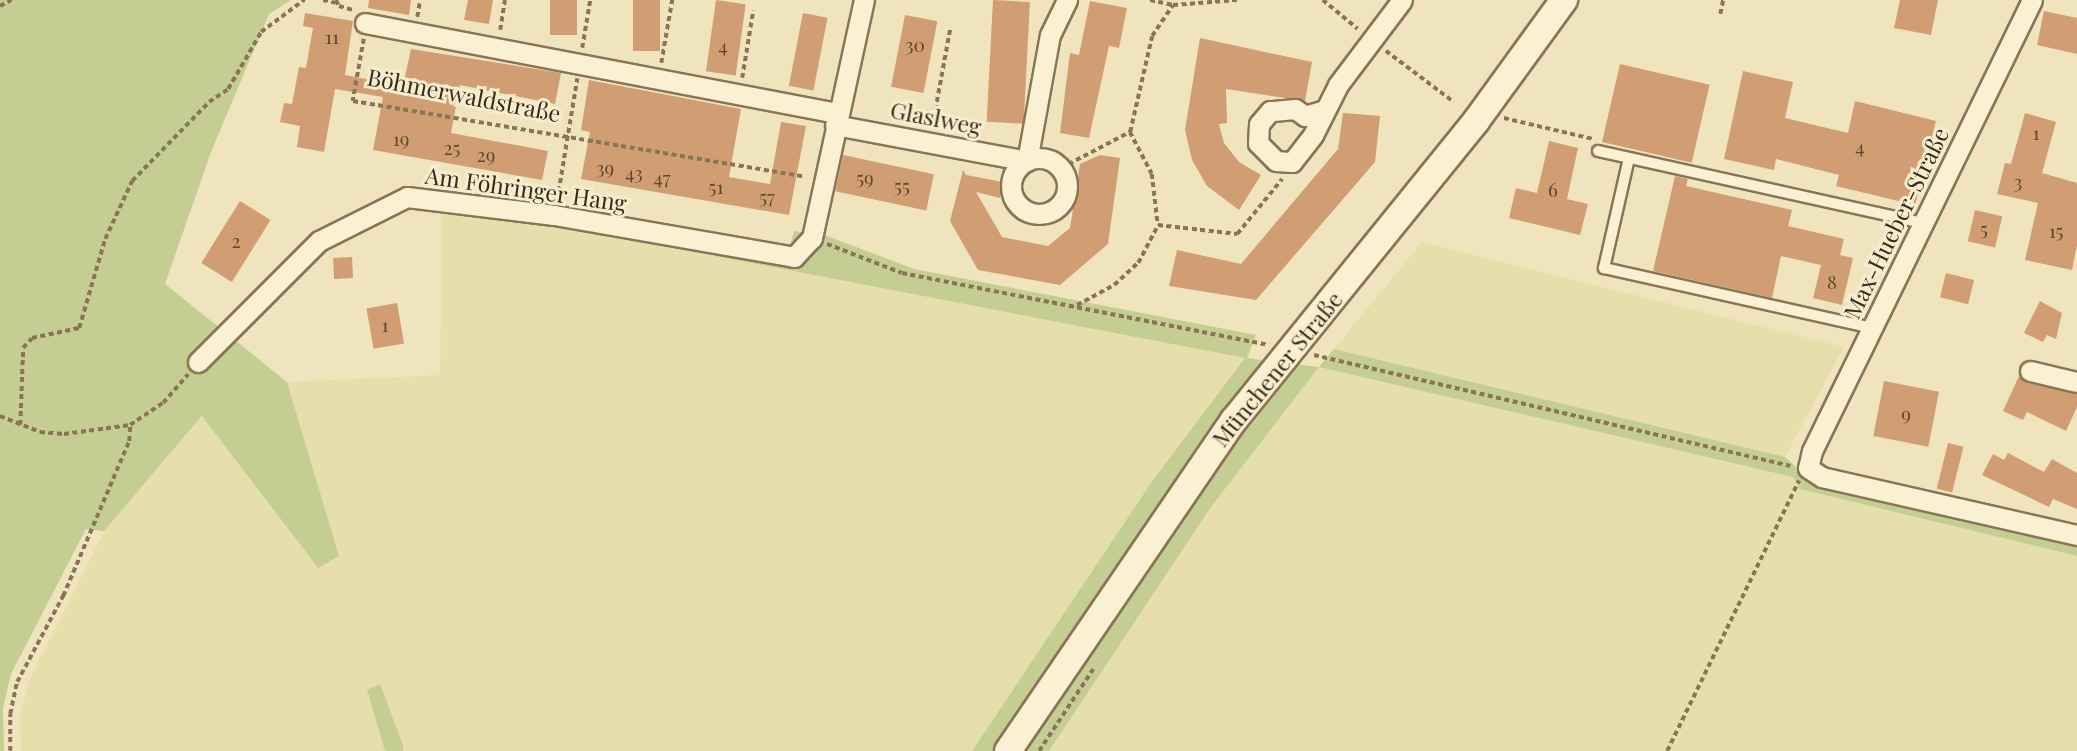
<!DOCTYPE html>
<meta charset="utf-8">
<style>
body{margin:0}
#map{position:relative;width:2077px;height:751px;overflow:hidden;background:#f0e4be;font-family:"Playfair Display",serif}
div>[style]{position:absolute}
.farmland>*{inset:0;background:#e6dfab}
.green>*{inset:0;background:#c4ce92}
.building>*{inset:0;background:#d09e72;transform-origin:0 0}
.path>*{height:3.5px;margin-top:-1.75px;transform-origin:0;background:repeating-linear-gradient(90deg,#897456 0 5px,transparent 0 8.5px)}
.roads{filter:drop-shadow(2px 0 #897456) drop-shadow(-2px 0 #897456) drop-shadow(0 2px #897456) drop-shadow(0 -2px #897456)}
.service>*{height:10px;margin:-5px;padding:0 5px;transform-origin:5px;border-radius:5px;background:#faf0d2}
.minor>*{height:19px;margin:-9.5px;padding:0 9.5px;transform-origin:9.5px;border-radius:9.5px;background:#faf0d2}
.minor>.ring{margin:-9.5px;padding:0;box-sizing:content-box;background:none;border:19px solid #faf0d2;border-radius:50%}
.secondary>*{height:26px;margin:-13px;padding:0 13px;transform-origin:13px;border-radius:13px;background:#faf0d2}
span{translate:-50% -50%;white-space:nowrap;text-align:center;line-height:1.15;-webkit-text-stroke:6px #f7edce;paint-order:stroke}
.number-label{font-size:19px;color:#5e4831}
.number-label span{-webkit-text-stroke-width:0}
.street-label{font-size:23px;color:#382b1b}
</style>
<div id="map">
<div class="farmland">
<div style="clip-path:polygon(442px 211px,554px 225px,1246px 358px,1153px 480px,972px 751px,403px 751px,367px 690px,385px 751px,21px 751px,20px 713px,31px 676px,104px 531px,203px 416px,317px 568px,339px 557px,287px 382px,440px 375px)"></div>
<div style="clip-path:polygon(1422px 242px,1844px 347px,1785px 457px,1334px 349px)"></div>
<div style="clip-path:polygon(1319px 367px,1793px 477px,1800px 489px,2077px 556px,2077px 751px,1049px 751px,1211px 507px)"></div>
</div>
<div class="green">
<div style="clip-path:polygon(0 0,291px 0,269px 14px,211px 152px,165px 284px,287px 382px,339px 556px,318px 568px,202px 416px,104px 531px,86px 529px,11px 674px,3px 708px,4px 751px,0 751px)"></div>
<div style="clip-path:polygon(554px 225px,789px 251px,794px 231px,822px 234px,914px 269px,1256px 335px,1247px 358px,1319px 367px,1334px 349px,1785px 457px,1809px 478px,2077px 542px,2077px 556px,1800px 489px,1793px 477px,1319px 367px,1211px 507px,1049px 751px,972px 751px,1153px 480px,1245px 358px)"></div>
<div style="clip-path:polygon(380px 684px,403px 745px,403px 751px,385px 751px,367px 690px)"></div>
</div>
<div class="building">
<div style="clip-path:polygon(369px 0,411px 0,409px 15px,368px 8px)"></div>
<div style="clip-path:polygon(468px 0,493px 0,489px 24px,464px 20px)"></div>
<div style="left:550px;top:0;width:27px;height:35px"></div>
<div style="left:633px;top:0;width:27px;height:51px"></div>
<div style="left:716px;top:0;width:30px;height:72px;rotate:8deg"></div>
<div style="left:993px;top:0;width:37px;height:122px;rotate:3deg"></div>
<div style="clip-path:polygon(1900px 0,1938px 0,1931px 35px,1894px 28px)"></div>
<div style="clip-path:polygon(1090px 1px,1127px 8px,1119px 48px,1109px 46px,1089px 138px,1060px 133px,1070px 53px,1079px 55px)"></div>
<div style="clip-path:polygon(2044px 11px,2077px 18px,2077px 54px,2037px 45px)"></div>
<div style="clip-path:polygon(305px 13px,353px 21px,345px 75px,403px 86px,411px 49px,561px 73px,555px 104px,460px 85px,451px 133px,548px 151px,542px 180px,373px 150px,383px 97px,335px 89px,324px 152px,297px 147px,300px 126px,280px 122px,284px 103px,292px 104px,299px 67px,306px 68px,313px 28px,303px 26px)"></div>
<div style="left:803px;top:13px;width:25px;height:74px;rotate:11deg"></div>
<div style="left:905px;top:15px;width:33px;height:73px;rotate:11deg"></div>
<div style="clip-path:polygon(1200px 38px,1312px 62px,1305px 101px,1226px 89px,1227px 123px,1219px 124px,1224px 143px,1239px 162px,1261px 175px,1239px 210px,1207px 186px,1192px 160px,1185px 130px)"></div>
<div style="left:1620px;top:64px;width:92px;height:80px;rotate:13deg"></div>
<div style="clip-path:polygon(1743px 71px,1793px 82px,1785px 118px,1848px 133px,1855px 101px,1936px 121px,1915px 205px,1836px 186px,1839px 175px,1776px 159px,1774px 170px,1724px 159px)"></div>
<div style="clip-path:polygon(589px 80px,741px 109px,729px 177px,770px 184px,781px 122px,806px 126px,789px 215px,581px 179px,590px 132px,581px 130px)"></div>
<div style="clip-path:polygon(1343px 113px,1380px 116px,1375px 162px,1256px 300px,1169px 286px,1177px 250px,1241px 264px,1338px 149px)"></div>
<div style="clip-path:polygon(2025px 113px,2056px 122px,2042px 173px,2077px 183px,2077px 245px,2072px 270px,2025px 260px,2038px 203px,1997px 194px,2005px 163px,2011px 164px)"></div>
<div style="clip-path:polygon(1549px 141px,1578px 148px,1567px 199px,1588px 204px,1580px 235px,1509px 218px,1516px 188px,1537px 193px)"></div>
<div style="left:843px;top:155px;width:93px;height:37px;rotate:12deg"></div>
<div style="clip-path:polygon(1100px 155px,1120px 158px,1108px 244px,1060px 285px,978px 270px,950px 221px,963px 170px,966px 175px,1003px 182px,1000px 198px,976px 192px,1002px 237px,1048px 246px,1070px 228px,1080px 164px)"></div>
<div style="clip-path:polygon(1675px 176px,1688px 179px,1686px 186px,1792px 210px,1788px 226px,1844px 239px,1840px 255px,1853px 258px,1842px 305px,1813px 298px,1821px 265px,1781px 256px,1772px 298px,1653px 271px)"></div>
<div style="left:240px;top:201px;width:36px;height:73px;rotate:32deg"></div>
<div style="left:1975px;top:210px;width:28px;height:32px;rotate:13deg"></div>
<div style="left:352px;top:257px;width:21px;height:19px;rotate:87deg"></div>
<div style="left:1946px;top:273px;width:29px;height:25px;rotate:14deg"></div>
<div style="clip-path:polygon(2040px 301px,2062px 313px,2056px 339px,2047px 335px,2043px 342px,2024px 333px)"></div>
<div style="left:397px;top:303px;width:41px;height:31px;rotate:80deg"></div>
<div style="clip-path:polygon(2019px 376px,2027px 383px,2077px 394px,2077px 407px,2066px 431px,2027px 412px,2023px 420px,2003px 411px)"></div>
<div style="left:1884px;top:381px;width:56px;height:56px;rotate:11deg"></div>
<div style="left:1948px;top:443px;width:16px;height:47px;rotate:14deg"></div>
<div style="clip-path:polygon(2008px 453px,2044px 472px,2052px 459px,2077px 473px,2077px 509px,2053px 499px,2049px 507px,1982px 475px,1993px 454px,2004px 460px)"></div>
</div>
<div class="path">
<div style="left:323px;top:0;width:13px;rotate:13deg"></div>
<div style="left:336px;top:0;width:7px;rotate:63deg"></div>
<div style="left:339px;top:6px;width:15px;rotate:16deg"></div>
<div style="left:1150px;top:0;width:24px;rotate:12deg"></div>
<div style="left:1173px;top:5px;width:64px;rotate:-4.5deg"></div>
<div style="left:1323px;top:0;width:45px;rotate:39.6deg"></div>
<div style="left:0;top:6px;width:13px;rotate:-29deg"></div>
<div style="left:1720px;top:14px;width:14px;rotate:-78deg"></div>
<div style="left:417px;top:17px;width:17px;rotate:-80deg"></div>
<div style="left:500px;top:30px;width:30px;rotate:-81deg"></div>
<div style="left:364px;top:39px;width:63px;rotate:100.1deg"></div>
<div style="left:353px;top:101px;width:459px;rotate:9.5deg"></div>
<div style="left:582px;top:48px;width:49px;rotate:-80.5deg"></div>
<div style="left:1386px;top:51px;width:85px;rotate:36.9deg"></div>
<div style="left:661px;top:63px;width:64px;rotate:-80.1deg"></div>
<div style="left:742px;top:78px;width:68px;rotate:-80.7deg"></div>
<div style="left:1504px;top:118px;width:91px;rotate:13.3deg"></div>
<div style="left:932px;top:127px;width:100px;rotate:-79.6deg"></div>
<div style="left:1130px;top:132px;width:98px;rotate:-77.1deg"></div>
<div style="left:1152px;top:36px;width:37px;rotate:-56deg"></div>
<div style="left:1130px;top:132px;width:47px;rotate:62.4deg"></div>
<div style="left:1152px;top:174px;width:51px;rotate:83.3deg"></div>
<div style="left:1061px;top:168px;width:78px;rotate:-27.6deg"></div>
<div style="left:557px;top:200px;width:123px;rotate:-80.6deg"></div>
<div style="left:827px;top:244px;width:80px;rotate:21.1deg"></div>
<div style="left:902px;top:273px;width:374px;rotate:11.1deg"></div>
<div style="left:1077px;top:305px;width:42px;rotate:-28.4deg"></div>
<div style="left:1114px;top:285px;width:33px;rotate:-43deg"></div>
<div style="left:1138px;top:263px;width:43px;rotate:-62.2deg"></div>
<div style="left:1158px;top:225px;width:80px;rotate:6.5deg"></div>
<div style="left:1237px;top:234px;width:71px;rotate:-50.7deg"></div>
<div style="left:1314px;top:355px;width:489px;rotate:13.1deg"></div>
<div style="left:0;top:416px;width:43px;rotate:21.8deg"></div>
<div style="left:40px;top:432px;width:24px;rotate:5deg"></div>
<div style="left:64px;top:434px;width:67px;rotate:-7.8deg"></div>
<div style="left:130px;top:425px;width:40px;rotate:-34deg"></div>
<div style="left:163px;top:403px;width:38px;rotate:-49deg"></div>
<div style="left:20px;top:425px;width:77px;rotate:-87.8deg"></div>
<div style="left:23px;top:348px;width:13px;rotate:-48deg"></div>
<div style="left:32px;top:338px;width:48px;rotate:-12deg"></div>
<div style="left:79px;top:328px;width:93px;rotate:-73.7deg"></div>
<div style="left:105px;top:239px;width:64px;rotate:-65deg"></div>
<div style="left:132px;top:181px;width:110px;rotate:-45.7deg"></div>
<div style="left:209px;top:102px;width:23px;rotate:-34deg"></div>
<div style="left:228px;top:89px;width:66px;rotate:-59.9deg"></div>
<div style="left:261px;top:32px;width:54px;rotate:-36.7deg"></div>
<div style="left:10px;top:751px;width:37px;rotate:-90deg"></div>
<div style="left:10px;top:714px;width:33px;rotate:-78deg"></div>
<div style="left:17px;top:682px;width:98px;rotate:-61.9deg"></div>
<div style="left:63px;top:596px;width:168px;rotate:-66.9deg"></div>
<div style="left:129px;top:441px;width:16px;rotate:-86deg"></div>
<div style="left:1039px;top:751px;width:98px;rotate:-56.6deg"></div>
<div style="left:1667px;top:751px;width:301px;rotate:-64deg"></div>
</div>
<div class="roads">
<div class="service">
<div style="left:1598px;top:151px;width:333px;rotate:12.5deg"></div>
<div style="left:1629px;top:158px;width:113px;rotate:102.8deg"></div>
<div style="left:1604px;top:268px;width:275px;rotate:12.6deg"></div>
</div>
<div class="minor">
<div style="left:2032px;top:0;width:502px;rotate:116deg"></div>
<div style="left:1812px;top:451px;width:17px;rotate:103deg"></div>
<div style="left:1808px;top:468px;width:17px;rotate:33deg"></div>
<div style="left:1822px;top:477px;width:262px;rotate:12.8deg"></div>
<div style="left:365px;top:23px;width:482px;rotate:10.8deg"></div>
<div style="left:1322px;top:111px;width:18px;rotate:164deg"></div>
<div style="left:1305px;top:116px;width:12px;rotate:-145deg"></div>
<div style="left:1295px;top:109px;width:25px;rotate:175deg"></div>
<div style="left:1270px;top:111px;width:17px;rotate:130deg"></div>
<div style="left:1259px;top:124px;width:19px;rotate:93deg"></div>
<div style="left:1258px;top:143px;width:25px;rotate:45deg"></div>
<div style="left:1276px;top:161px;width:16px;rotate:4deg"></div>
<div style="left:1292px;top:162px;width:34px;rotate:-52deg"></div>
<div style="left:1313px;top:135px;width:56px;rotate:-63.4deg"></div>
<div style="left:1338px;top:85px;width:106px;rotate:-53deg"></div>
<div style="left:835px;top:125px;width:195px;rotate:10.6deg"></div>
<div style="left:1027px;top:161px;width:128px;rotate:-79.7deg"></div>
<div style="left:1050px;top:35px;width:39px;rotate:-64deg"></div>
<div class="ring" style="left:1011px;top:158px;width:37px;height:37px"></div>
<div style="left:198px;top:362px;width:171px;rotate:-45deg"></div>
<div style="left:319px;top:241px;width:98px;rotate:-26.6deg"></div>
<div style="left:407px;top:197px;width:148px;rotate:7deg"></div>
<div style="left:554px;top:215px;width:244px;rotate:9.9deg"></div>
<div style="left:794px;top:257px;width:26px;rotate:-47deg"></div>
<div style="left:812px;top:238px;width:244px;rotate:-77.7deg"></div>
<div style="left:2030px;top:371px;width:48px;rotate:13.2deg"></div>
</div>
<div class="secondary">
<div style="left:1008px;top:751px;width:401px;rotate:-55.7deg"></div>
<div style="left:1234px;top:420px;width:385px;rotate:-51deg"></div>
<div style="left:1476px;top:121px;width:150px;rotate:-54deg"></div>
</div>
</div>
<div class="number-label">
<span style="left:332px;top:37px">11</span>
<span style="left:915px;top:45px">30</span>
<span style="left:723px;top:46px">4</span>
<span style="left:2036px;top:133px">1</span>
<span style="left:401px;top:139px">19</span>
<span style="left:1860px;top:147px">4</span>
<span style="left:452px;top:148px">25</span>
<span style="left:486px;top:155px">29</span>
<span style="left:605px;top:168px">39</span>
<span style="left:634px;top:173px">43</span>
<span style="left:662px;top:178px">47</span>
<span style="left:865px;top:178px">59</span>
<span style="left:2018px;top:182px">3</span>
<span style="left:902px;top:186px">55</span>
<span style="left:716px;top:187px">51</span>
<span style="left:1553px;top:190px">6</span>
<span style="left:767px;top:197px">57</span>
<span style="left:1984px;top:229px">5</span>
<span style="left:2056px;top:231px">15</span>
<span style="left:236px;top:241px">2</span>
<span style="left:1832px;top:282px">8</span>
<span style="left:385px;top:325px">1</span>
<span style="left:1906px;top:414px">9</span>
</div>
<div class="street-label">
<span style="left:464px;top:95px;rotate:11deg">Böhmerwaldstraße</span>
<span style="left:936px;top:118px;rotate:11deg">Glaslweg</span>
<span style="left:526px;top:189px;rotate:8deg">Am Föhringer Hang</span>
<span style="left:1896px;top:223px;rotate:-64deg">Max-Hueber-Straße</span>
<span style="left:1277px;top:369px;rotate:-51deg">Münchener Straße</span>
</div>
</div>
